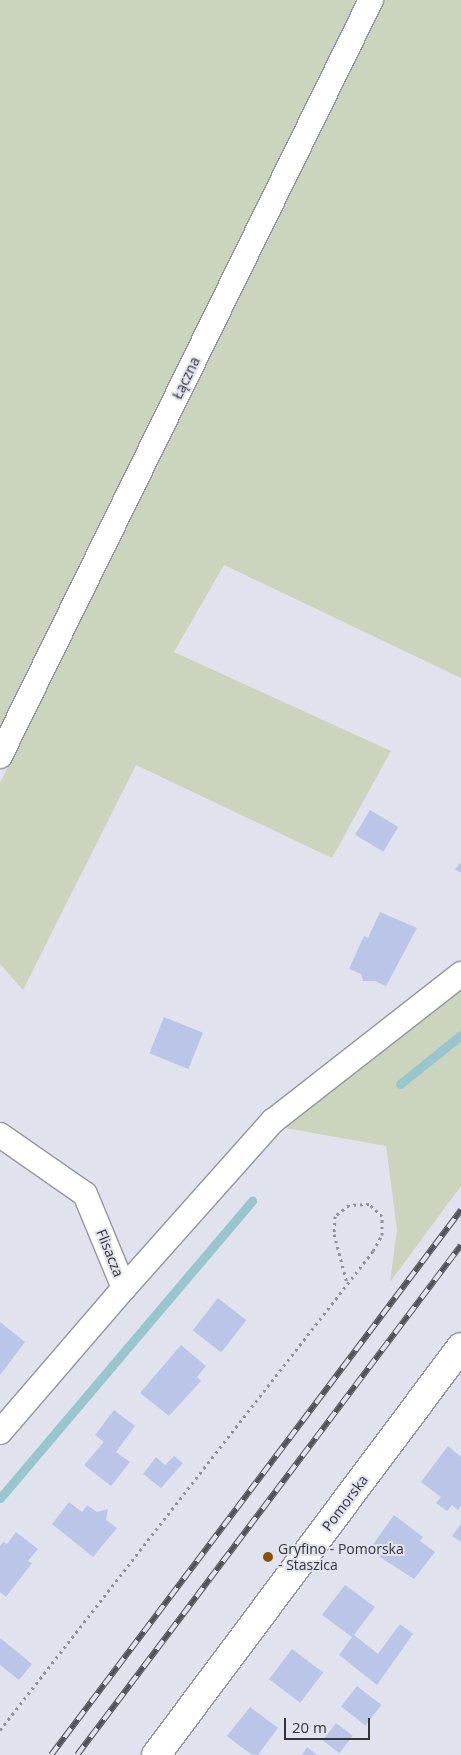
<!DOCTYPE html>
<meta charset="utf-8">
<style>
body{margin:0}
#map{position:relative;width:461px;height:1755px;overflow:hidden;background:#e0e3ee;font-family:"Open Sans",sans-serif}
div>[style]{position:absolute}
.green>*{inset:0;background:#cbd4bc}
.stream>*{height:9px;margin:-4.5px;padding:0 4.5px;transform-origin:4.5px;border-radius:4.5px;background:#98c6cc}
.building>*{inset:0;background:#bac5e7;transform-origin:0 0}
.path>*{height:3px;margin-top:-1.5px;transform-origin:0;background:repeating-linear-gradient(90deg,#90929a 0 2.5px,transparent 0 6.5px)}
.roads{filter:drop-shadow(1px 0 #9396a0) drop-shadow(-1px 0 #9396a0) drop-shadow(0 1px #9396a0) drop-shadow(0 -1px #9396a0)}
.minor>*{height:24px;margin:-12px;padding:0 12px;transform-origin:12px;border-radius:12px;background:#fff}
.tertiary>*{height:28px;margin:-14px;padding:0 14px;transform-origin:14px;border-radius:14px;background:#fff}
.rail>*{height:5.5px;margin-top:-2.75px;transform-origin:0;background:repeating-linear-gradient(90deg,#e0e3ee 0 11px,#515358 0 22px);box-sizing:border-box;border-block:1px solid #515358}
.dots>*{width:14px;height:14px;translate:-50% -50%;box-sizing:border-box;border:2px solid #e0e3ee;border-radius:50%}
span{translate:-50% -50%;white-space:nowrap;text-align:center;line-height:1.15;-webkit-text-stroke:4px #e0e3ee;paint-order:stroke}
.street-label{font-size:14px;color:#333438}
.poi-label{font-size:14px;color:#333438}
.left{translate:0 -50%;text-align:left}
.scale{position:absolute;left:284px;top:1718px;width:86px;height:22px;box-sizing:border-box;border:2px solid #333438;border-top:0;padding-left:6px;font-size:15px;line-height:18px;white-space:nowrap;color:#333438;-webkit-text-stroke:4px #e0e3ee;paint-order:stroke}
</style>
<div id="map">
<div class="green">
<div style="clip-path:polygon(0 0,363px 0,0 743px)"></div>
<div style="clip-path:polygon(384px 0,461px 0,461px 678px,224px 565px,174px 652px,391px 751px,332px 858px,136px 765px,23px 990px,0 964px,0 783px)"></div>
<div style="clip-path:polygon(461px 991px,461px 1186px,390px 1282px,397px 1230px,386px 1146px,280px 1127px)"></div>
</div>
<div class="stream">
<div style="left:400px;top:1084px;width:78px;rotate:-38.8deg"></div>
<div style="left:0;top:1498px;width:390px;rotate:-49.7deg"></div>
</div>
<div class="building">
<div style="left:370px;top:810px;width:33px;height:29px;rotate:31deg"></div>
<div style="clip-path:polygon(461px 862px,461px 873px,455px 869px)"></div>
<div style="clip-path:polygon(380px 912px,417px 928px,386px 986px,375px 981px,363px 981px,361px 974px,349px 969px,364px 936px,368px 938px)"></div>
<div style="left:164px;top:1017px;width:42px;height:39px;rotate:22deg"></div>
<div style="left:218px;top:1298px;width:36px;height:41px;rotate:38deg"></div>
<div style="clip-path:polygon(0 1322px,25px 1342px,0 1375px)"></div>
<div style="clip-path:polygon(181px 1345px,206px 1366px,197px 1377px,201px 1381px,169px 1416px,140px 1393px)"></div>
<div style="clip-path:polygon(114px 1410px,135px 1426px,116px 1452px,130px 1462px,111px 1486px,84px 1465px,104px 1442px,95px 1435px)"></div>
<div style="clip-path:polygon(448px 1446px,461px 1457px,461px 1506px,458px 1510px,452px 1505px,447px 1511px,436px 1503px,441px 1497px,421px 1482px)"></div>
<div style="clip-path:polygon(174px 1456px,183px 1463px,161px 1488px,143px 1474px,156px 1457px,165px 1465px)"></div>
<div style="clip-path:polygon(69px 1502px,82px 1512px,87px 1505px,97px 1512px,108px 1509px,106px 1520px,117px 1528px,93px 1557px,52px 1524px)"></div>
<div style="clip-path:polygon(394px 1515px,423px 1537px,420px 1541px,435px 1552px,414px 1579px,369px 1550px)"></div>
<div style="clip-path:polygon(461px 1524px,461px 1542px,452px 1536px)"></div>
<div style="clip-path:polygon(16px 1532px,38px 1549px,28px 1561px,32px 1563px,6px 1597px,0 1592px,0 1546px,3px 1542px,7px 1544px)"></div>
<div style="clip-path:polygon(345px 1585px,375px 1607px,354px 1635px,378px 1654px,400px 1624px,413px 1634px,377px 1685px,339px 1655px,352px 1637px,322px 1615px)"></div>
<div style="clip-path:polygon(0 1638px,32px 1664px,19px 1680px,0 1665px)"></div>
<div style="left:292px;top:1649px;width:39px;height:38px;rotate:37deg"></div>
<div style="left:357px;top:1686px;width:31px;height:26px;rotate:38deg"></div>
<div style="clip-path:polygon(250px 1707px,278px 1728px,258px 1755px,252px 1755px,227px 1736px)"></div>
<div style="left:336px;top:1723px;width:21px;height:22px;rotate:37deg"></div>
<div style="clip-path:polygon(307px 1747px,317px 1755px,302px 1755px)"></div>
</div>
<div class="path">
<div style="left:0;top:1730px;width:607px;rotate:-52.09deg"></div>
<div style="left:373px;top:1251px;width:18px;rotate:-61deg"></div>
<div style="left:382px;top:1235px;width:19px;rotate:-90deg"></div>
<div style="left:382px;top:1216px;width:18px;rotate:-137deg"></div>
<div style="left:369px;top:1204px;width:20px;rotate:177deg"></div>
<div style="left:349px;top:1205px;width:18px;rotate:142deg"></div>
<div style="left:335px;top:1216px;width:18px;rotate:93deg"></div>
<div style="left:334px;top:1234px;width:51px;rotate:75.1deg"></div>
</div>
<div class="roads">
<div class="minor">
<div style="left:0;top:756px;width:842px;rotate:-63.86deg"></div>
<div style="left:0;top:1135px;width:103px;rotate:34.8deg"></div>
<div style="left:85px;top:1194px;width:102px;rotate:67.5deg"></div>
<div style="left:124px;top:1288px;width:190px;rotate:130.7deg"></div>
<div style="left:124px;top:1288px;width:224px;rotate:-48.3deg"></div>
<div style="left:273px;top:1121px;width:239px;rotate:-38deg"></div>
</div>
<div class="tertiary">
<div style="left:156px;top:1755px;width:509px;rotate:-53.22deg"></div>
</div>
</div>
<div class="rail">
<div style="left:51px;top:1755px;width:682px;rotate:-53.05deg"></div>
<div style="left:77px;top:1755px;width:638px;rotate:-53.02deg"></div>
</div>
<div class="dots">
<div style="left:268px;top:1557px;background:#8b500c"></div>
</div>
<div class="street-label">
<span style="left:186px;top:378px;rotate:-64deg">Łączna</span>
<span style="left:110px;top:1253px;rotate:68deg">Flisacza</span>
<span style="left:345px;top:1503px;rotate:-53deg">Pomorska</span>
</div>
<div class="poi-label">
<span class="left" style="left:278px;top:1557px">Gryfino - Pomorska<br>- Staszica</span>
</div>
<div class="scale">20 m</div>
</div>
